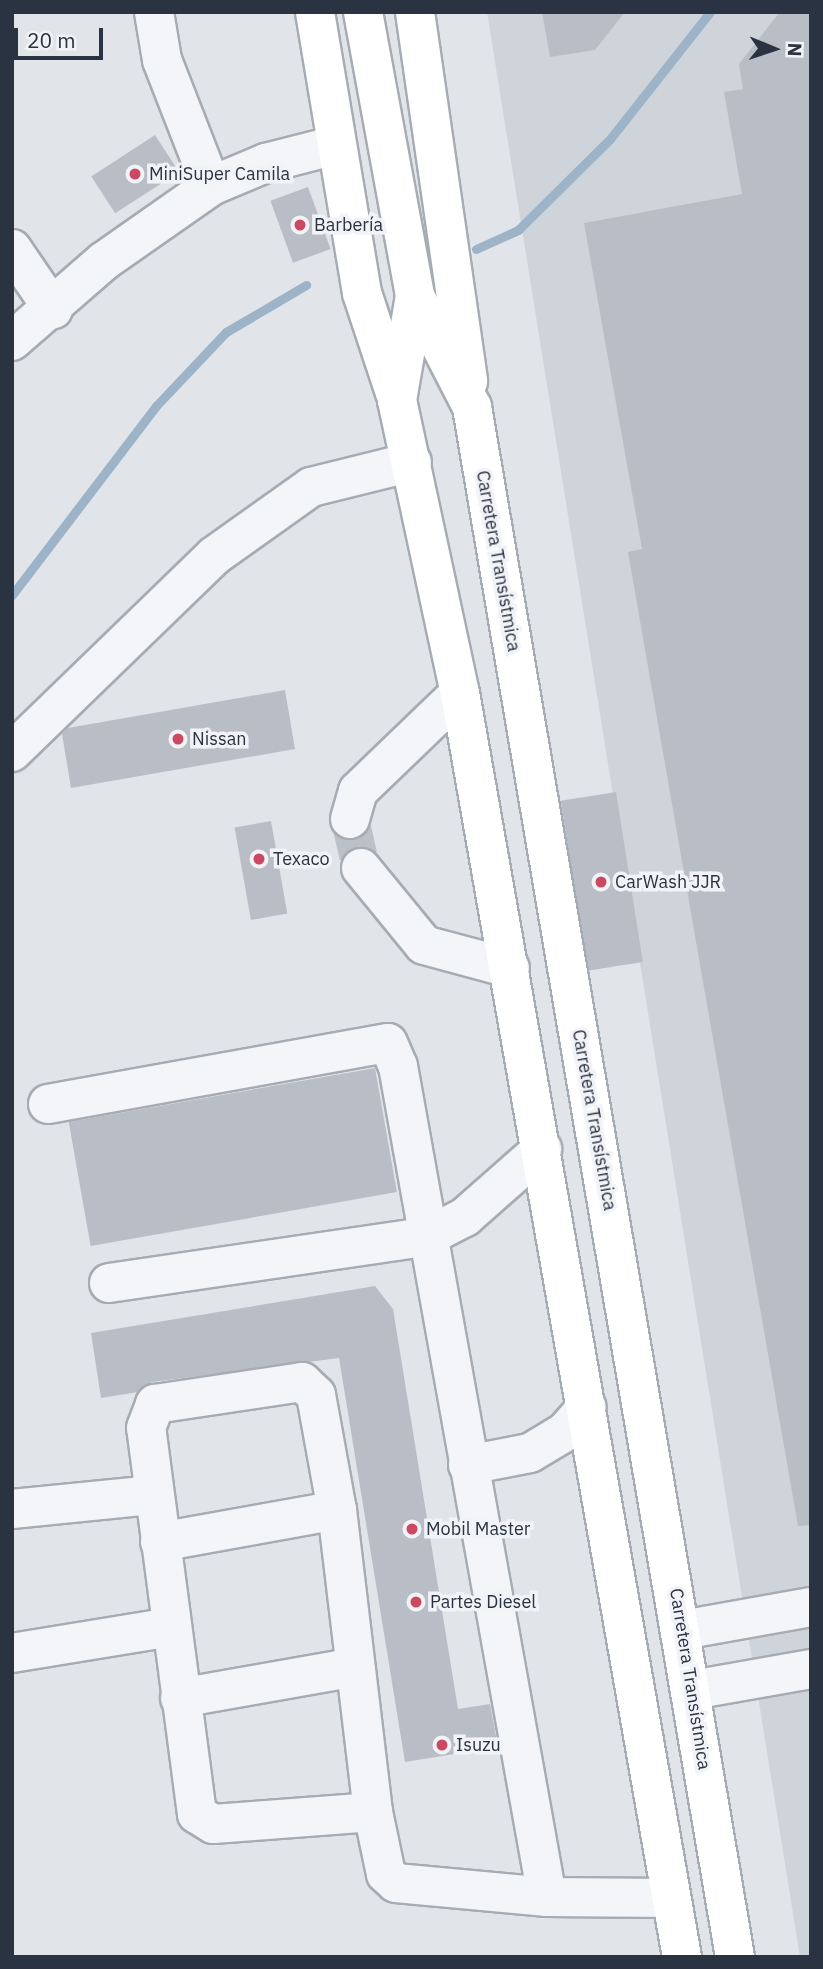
<!DOCTYPE html>
<meta charset="utf-8">
<style>
body{margin:0}
#map{position:relative;width:823px;height:1969px;overflow:hidden;background:#e1e5e9;font-family:"IBM Plex Sans",sans-serif}
div>[style]{position:absolute}
.built>*{inset:0;background:#cfd4db}
.stream>*{height:9px;margin:-4.5px;padding:0 4.5px;transform-origin:4.5px;border-radius:4.5px;background:#9db3c8}
.building>*{inset:0;background:#b9bec6;transform-origin:0 0}
.minor-tunnel>*{height:38px;margin-top:-19px;transform-origin:0;background:repeating-linear-gradient(90deg,#bcc1c7 0 38px,transparent 0 57px)}
.roads{filter:drop-shadow(2px 0 #a6acb3) drop-shadow(-2px 0 #a6acb3) drop-shadow(0 2px #a6acb3) drop-shadow(0 -2px #a6acb3)}
.minor>*{height:38px;margin:-19px;padding:0 19px;transform-origin:19px;border-radius:19px;background:#f4f5f8}
.major>*{height:38px;margin:-19px;padding:0 19px;transform-origin:19px;border-radius:19px;background:#fff}
.dots>*{width:19px;height:19px;translate:-50% -50%;box-sizing:border-box;border:4px solid #f1f3f7;border-radius:50%}
span{translate:-50% -50%;white-space:nowrap;text-align:center;line-height:1.15;-webkit-text-stroke:7px #f1f3f7;paint-order:stroke}
.poi-label{font-size:18px;color:#2a3341}
.left{translate:0 -50%;text-align:left}
.street-label{font-size:18px;color:#2a3341}
.frame{position:absolute;inset:0;border:14px solid #2a3341;pointer-events:none}
.north{position:absolute;left:739px;top:14px;width:70px;height:70px;-webkit-text-stroke:5px #f1f3f7;paint-order:stroke;rotate:92deg;font-size:19px;font-weight:700;line-height:28px;text-align:center;color:#2a3341}
.north::after{content:'';display:block;margin:auto;width:24px;height:32px;background:#2a3341;clip-path:polygon(50% 0,100% 100%,50% 72%,0 100%)}
.scale{position:absolute;left:14px;top:28px;width:89px;height:32px;box-sizing:border-box;border:4px solid #2a3341;border-top:0;padding-left:9px;font-size:21px;line-height:24px;white-space:nowrap;color:#2a3341;-webkit-text-stroke:5px #f1f3f7;paint-order:stroke}
</style>
<div id="map">
<div class="built">
<div style="clip-path:polygon(487px 12px,811px 12px,811px 1957px,800px 1957px)"></div>
</div>
<div class="stream">
<div style="left:476px;top:249px;width:46px;rotate:-24.3deg"></div>
<div style="left:518px;top:230px;width:129px;rotate:-44.7deg"></div>
<div style="left:610px;top:139px;width:162px;rotate:-51.8deg"></div>
<div style="left:12px;top:595px;width:238px;rotate:-52.7deg"></div>
<div style="left:156px;top:406px;width:102px;rotate:-46.6deg"></div>
<div style="left:226px;top:332px;width:93px;rotate:-30.4deg"></div>
</div>
<div class="building">
<div style="clip-path:polygon(542px 12px,625px 12px,595px 50px,550px 57px)"></div>
<div style="clip-path:polygon(780px 12px,811px 12px,811px 1525px,798px 1526px,628px 552px,642px 549px,584px 223px,742px 194px,724px 92px,743px 89px,739px 64px)"></div>
<div style="left:155px;top:135px;width:44px;height:76px;rotate:57deg"></div>
<div style="left:308px;top:187px;width:66px;height:40px;rotate:70deg"></div>
<div style="clip-path:polygon(285px 690px,295px 749px,71px 788px,62px 734px,68px 728px)"></div>
<div style="left:616px;top:792px;width:172px;height:56px;rotate:81deg"></div>
<div style="left:271px;top:821px;width:94px;height:37px;rotate:80deg"></div>
<div style="left:375px;top:1068px;width:126px;height:311px;rotate:80deg"></div>
<div style="clip-path:polygon(375px 1286px,393px 1309px,458px 1709px,490px 1704px,498px 1747px,405px 1762px,339px 1358px,152px 1382px,138px 1392px,101px 1398px,91px 1333px)"></div>
</div>
<div class="minor-tunnel">
<div style="left:350px;top:819px;width:50px;rotate:77.3deg"></div>
</div>
<div class="roads">
<div class="minor">
<div style="left:154px;top:12px;width:49px;rotate:80.5deg"></div>
<div style="left:162px;top:60px;width:135px;rotate:68.7deg"></div>
<div style="left:12px;top:249px;width:73px;rotate:55.7deg"></div>
<div style="left:12px;top:341px;width:122px;rotate:-41deg"></div>
<div style="left:104px;top:261px;width:131px;rotate:-35deg"></div>
<div style="left:211px;top:186px;width:60px;rotate:-22.7deg"></div>
<div style="left:266px;top:163px;width:72px;rotate:-14.4deg"></div>
<div style="left:12px;top:752px;width:281px;rotate:-44.1deg"></div>
<div style="left:214px;top:556px;width:119px;rotate:-35.4deg"></div>
<div style="left:311px;top:487px;width:104px;rotate:-13.9deg"></div>
<div style="left:350px;top:819px;width:29px;rotate:-74deg"></div>
<div style="left:358px;top:791px;width:141px;rotate:-43.9deg"></div>
<div style="left:361px;top:868px;width:99px;rotate:50.7deg"></div>
<div style="left:424px;top:945px;width:89px;rotate:15deg"></div>
<div style="left:48px;top:1104px;width:345px;rotate:-10.2deg"></div>
<div style="left:388px;top:1043px;width:25px;rotate:67deg"></div>
<div style="left:398px;top:1066px;width:844px;rotate:79.83deg"></div>
<div style="left:109px;top:1283px;width:320px;rotate:-8.3deg"></div>
<div style="left:426px;top:1237px;width:44px;rotate:-27.1deg"></div>
<div style="left:465px;top:1217px;width:103px;rotate:-41.4deg"></div>
<div style="left:468px;top:1465px;width:63px;rotate:-11deg"></div>
<div style="left:530px;top:1453px;width:41px;rotate:-31deg"></div>
<div style="left:565px;top:1432px;width:33px;rotate:-49deg"></div>
<div style="left:12px;top:1509px;width:142px;rotate:-5.7deg"></div>
<div style="left:160px;top:1542px;width:180px;rotate:-10.2deg"></div>
<div style="left:682px;top:1630px;width:131px;rotate:-10.1deg"></div>
<div style="left:12px;top:1653px;width:161px;rotate:-9.3deg"></div>
<div style="left:692px;top:1690px;width:121px;rotate:-10deg"></div>
<div style="left:180px;top:1698px;width:178px;rotate:-10deg"></div>
<div style="left:373px;top:1812px;width:160px;rotate:175.7deg"></div>
<div style="left:213px;top:1824px;width:19px;rotate:-148deg"></div>
<div style="left:197px;top:1814px;width:389px;rotate:-97.5deg"></div>
<div style="left:146px;top:1428px;width:26px;rotate:-69deg"></div>
<div style="left:155px;top:1404px;width:149px;rotate:-8.5deg"></div>
<div style="left:302px;top:1382px;width:19px;rotate:43deg"></div>
<div style="left:316px;top:1395px;width:117px;rotate:79.7deg"></div>
<div style="left:337px;top:1510px;width:304px;rotate:83.2deg"></div>
<div style="left:373px;top:1812px;width:63px;rotate:78.2deg"></div>
<div style="left:386px;top:1874px;width:13px;rotate:42deg"></div>
<div style="left:396px;top:1883px;width:152px;rotate:5.3deg"></div>
<div style="left:547px;top:1897px;width:124px;rotate:0.5deg"></div>
</div>
<div class="major">
<div style="left:315px;top:12px;width:285px;rotate:80.5deg"></div>
<div style="left:362px;top:293px;width:105px;rotate:71.7deg"></div>
<div style="left:363px;top:12px;width:289px;rotate:79.6deg"></div>
<div style="left:415px;top:296px;width:125px;rotate:62.8deg"></div>
<div style="left:472px;top:407px;width:1572px;rotate:80.37deg"></div>
<div style="left:415px;top:12px;width:373px;rotate:81.8deg"></div>
<div style="left:415px;top:296px;width:106px;rotate:99.8deg"></div>
<div style="left:397px;top:400px;width:300px;rotate:77.9deg"></div>
<div style="left:460px;top:693px;width:1283px;rotate:80.04deg"></div>
</div>
</div>
<div class="dots">
<div style="left:135px;top:174px;background:#cb4a61"></div>
<div style="left:300px;top:225px;background:#cb4a61"></div>
<div style="left:178px;top:739px;background:#cb4a61"></div>
<div style="left:259px;top:859px;background:#cb4a61"></div>
<div style="left:601px;top:882px;background:#cb4a61"></div>
<div style="left:412px;top:1529px;background:#cb4a61"></div>
<div style="left:416px;top:1602px;background:#cb4a61"></div>
<div style="left:442px;top:1745px;background:#cb4a61"></div>
</div>
<div class="poi-label">
<span class="left" style="left:149px;top:174px">MiniSuper Camila</span>
<span class="left" style="left:314px;top:225px">Barbería</span>
<span class="left" style="left:192px;top:739px">Nissan</span>
<span class="left" style="left:273px;top:859px">Texaco</span>
<span class="left" style="left:615px;top:882px">CarWash JJR</span>
<span class="left" style="left:426px;top:1529px">Mobil Master</span>
<span class="left" style="left:430px;top:1602px">Partes Diesel</span>
<span class="left" style="left:456px;top:1745px">Isuzu</span>
</div>
<div class="street-label">
<span style="left:498px;top:561px;rotate:80deg">Carretera Transístmica</span>
<span style="left:594px;top:1120px;rotate:80deg">Carretera Transístmica</span>
<span style="left:690px;top:1679px;rotate:81deg">Carretera Transístmica</span>
</div>
<div class="frame"></div>
<div class="north">N</div>
<div class="scale">20 m</div>
</div>
